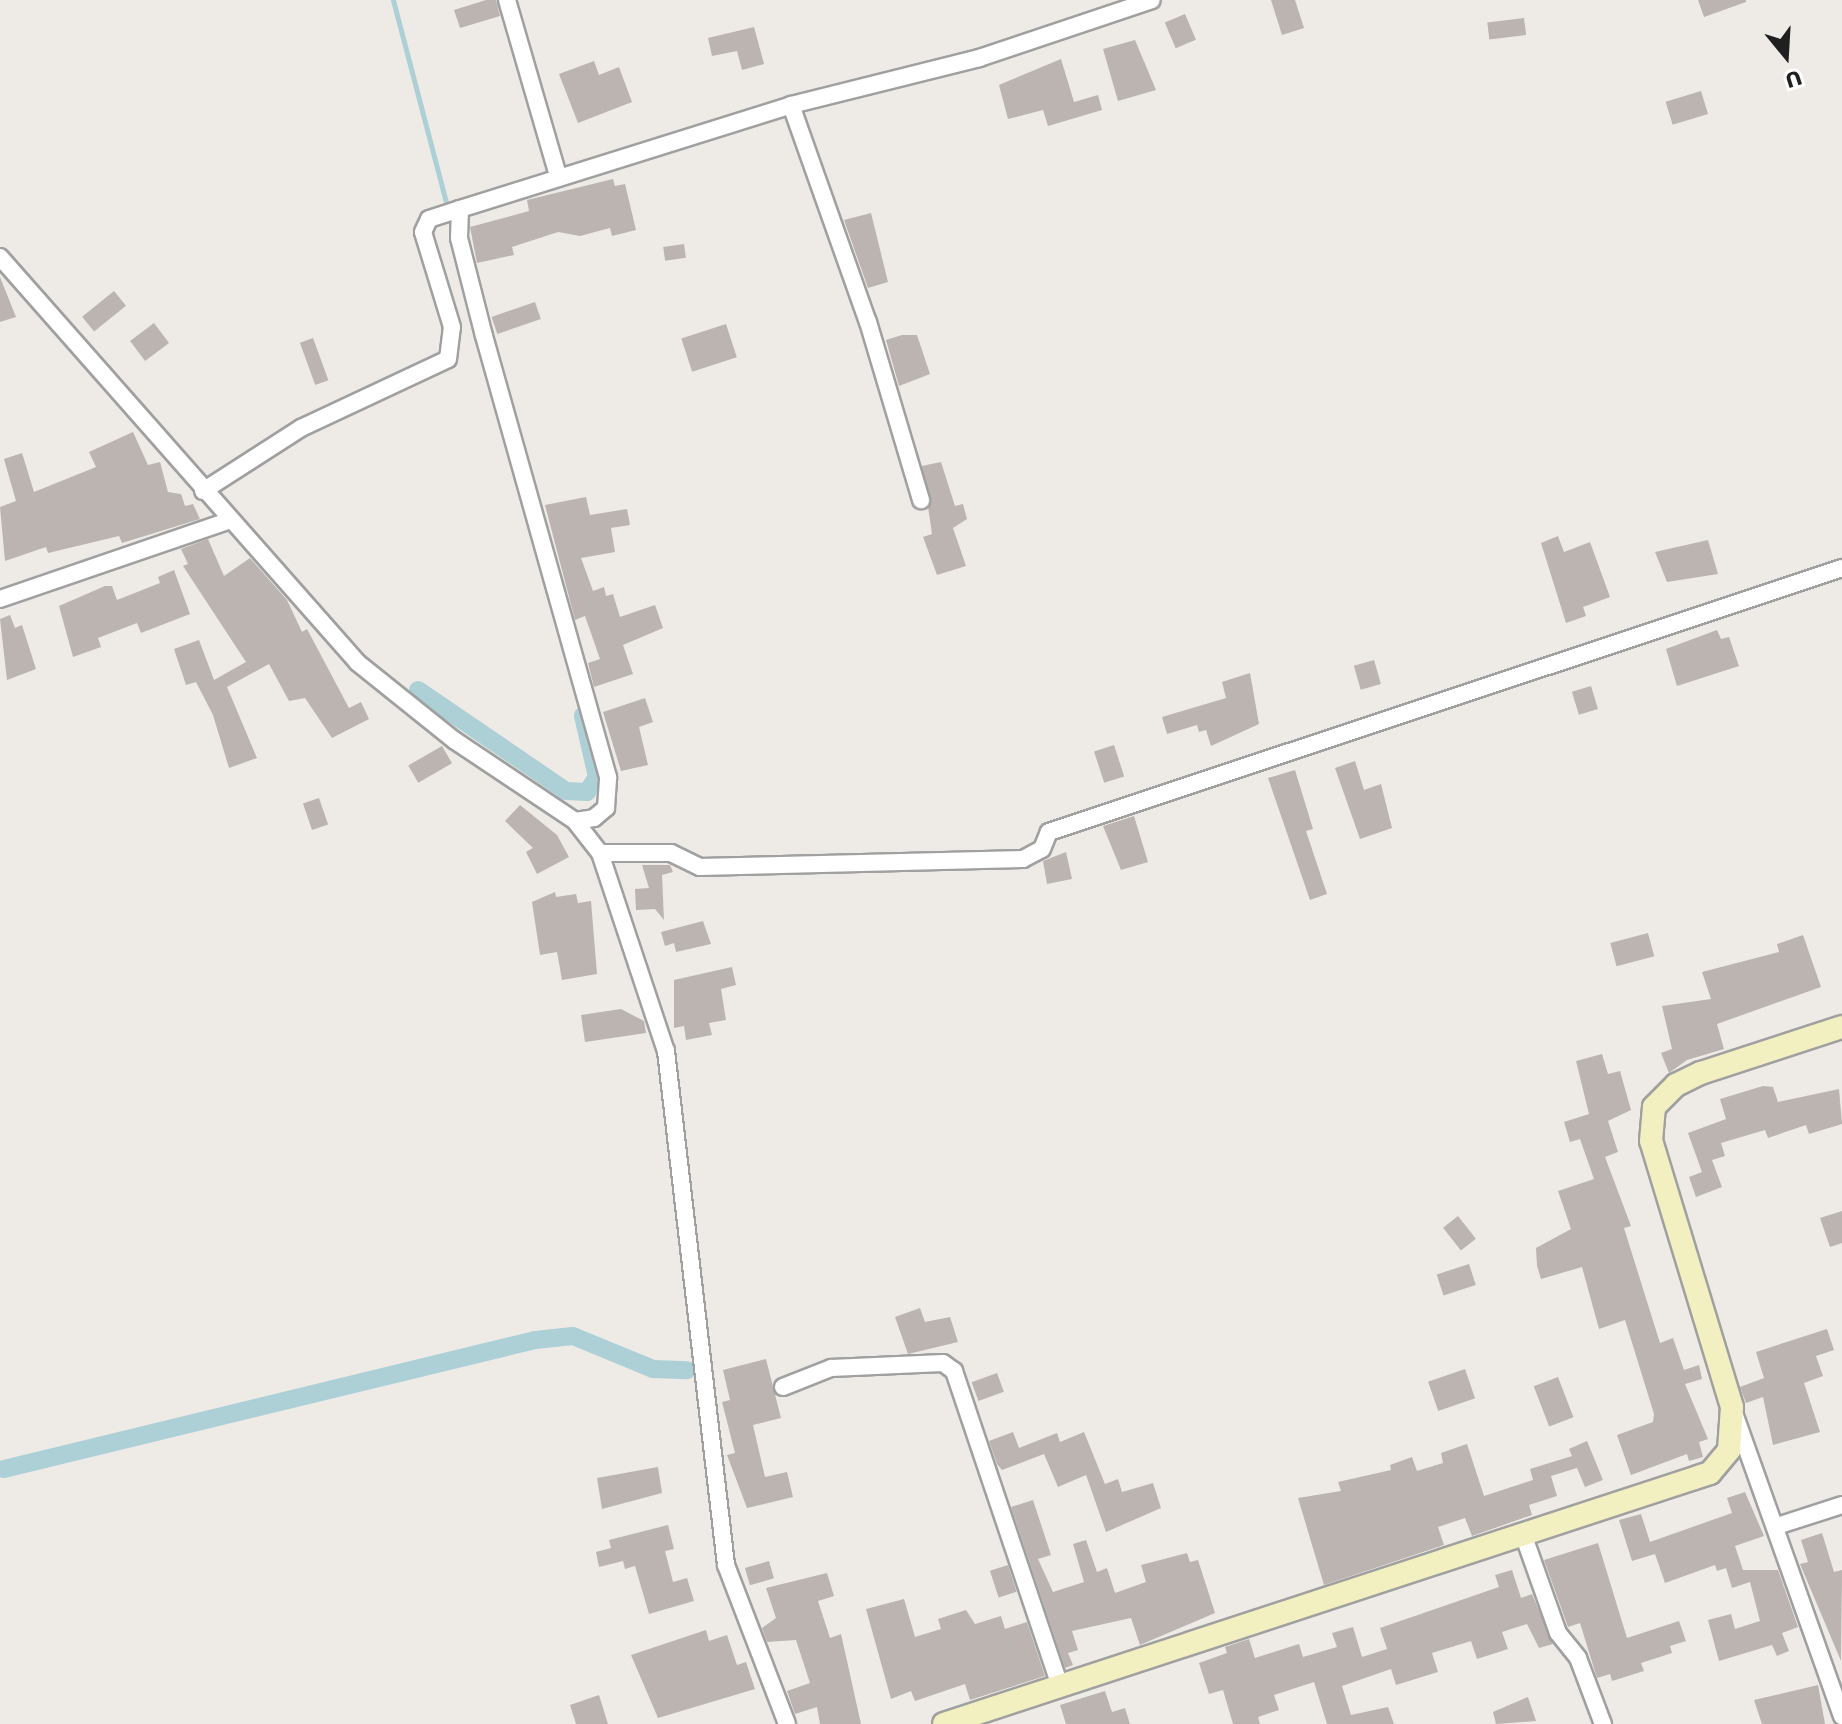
<!DOCTYPE html>
<style>
body{margin:0}
#map{position:relative;width:1842px;height:1724px;overflow:hidden;background:#eeebe7;font-family:"Work Sans",sans-serif}
div>[style]{position:absolute}
.stream>*{height:5px;margin:-2.5px;padding:0 2.5px;transform-origin:2.5px;border-radius:2.5px;background:#add0d6}
.canal>*{height:18px;margin:-9px;padding:0 9px;transform-origin:9px;border-radius:9px;background:#add0d6}
.building>*{inset:0;background:#bbb4b0;transform-origin:0 0}
.roads{filter:drop-shadow(2px 0 #a0a0a0) drop-shadow(-2px 0 #a0a0a0) drop-shadow(0 2px #a0a0a0) drop-shadow(0 -2px #a0a0a0)}
.street>*{height:16px;margin:-8px;padding:0 8px;transform-origin:8px;border-radius:8px;background:#fff}
.secondary>*{height:22px;margin:-11px;padding:0 11px;transform-origin:11px;border-radius:11px;background:#f2f0c1}
span{translate:-50% -50%;white-space:nowrap;text-align:center;line-height:1.15;-webkit-text-stroke:8px #fff;paint-order:stroke}
.north{position:absolute;left:1746px;top:16px;width:80px;height:80px;-webkit-text-stroke:6px #fff;paint-order:stroke;rotate:162deg;font-size:22px;font-weight:700;line-height:32px;text-align:center;color:#1f1f1f}
.north::after{content:'';display:block;margin:auto;width:28px;height:36px;background:#1f1f1f;clip-path:polygon(50% 0,100% 100%,50% 72%,0 100%)}
</style>
<div id="map">
<div class="stream">
<div style="left:393px;top:0;width:236px;rotate:75.3deg"></div>
</div>
<div class="canal">
<div style="left:418px;top:690px;width:179px;rotate:34.3deg"></div>
<div style="left:566px;top:791px;width:21px;rotate:3deg"></div>
<div style="left:587px;top:792px;width:18px;rotate:-56deg"></div>
<div style="left:597px;top:777px;width:63px;rotate:-102.9deg"></div>
<div style="left:4px;top:1469px;width:546px;rotate:-13.65deg"></div>
<div style="left:535px;top:1340px;width:38px;rotate:-6deg"></div>
<div style="left:573px;top:1336px;width:87px;rotate:22.4deg"></div>
<div style="left:653px;top:1369px;width:34px;rotate:2deg"></div>
</div>
<div class="building">
<div style="clip-path:polygon(486px 0,496px 0,500px 16px,460px 28px,454px 10px)"></div>
<div style="clip-path:polygon(1271px 0,1295px 0,1304px 28px,1282px 35px)"></div>
<div style="clip-path:polygon(1698px 0,1746px 0,1746px 2px,1704px 17px)"></div>
<div style="left:1185px;top:14px;width:28px;height:22px;rotate:67deg"></div>
<div style="left:1524px;top:18px;width:17px;height:37px;rotate:83deg"></div>
<div style="clip-path:polygon(754px 27px,764px 64px,742px 70px,737px 51px,712px 56px,708px 38px)"></div>
<div style="clip-path:polygon(1135px 40px,1156px 90px,1118px 101px,1103px 49px)"></div>
<div style="clip-path:polygon(1061px 59px,1074px 102px,1098px 95px,1102px 110px,1048px 126px,1043px 110px,1008px 119px,999px 85px)"></div>
<div style="clip-path:polygon(594px 61px,599px 75px,619px 67px,632px 102px,578px 123px,559px 74px)"></div>
<div style="left:1701px;top:91px;width:24px;height:37px;rotate:73deg"></div>
<div style="clip-path:polygon(613px 179px,615px 186px,625px 184px,636px 230px,612px 236px,610px 228px,580px 236px,558px 232px,512px 247px,514px 255px,477px 263px,470px 227px,529px 211px,527px 200px)"></div>
<div style="clip-path:polygon(871px 213px,888px 282px,868px 288px,844px 220px)"></div>
<div style="left:684px;top:244px;width:14px;height:21px;rotate:82deg"></div>
<div style="clip-path:polygon(0 277px,16px 317px,0 322px)"></div>
<div style="left:114px;top:291px;width:19px;height:41px;rotate:51deg"></div>
<div style="left:535px;top:302px;width:18px;height:46px;rotate:71deg"></div>
<div style="left:154px;top:323px;width:25px;height:30px;rotate:53deg"></div>
<div style="left:726px;top:324px;width:35px;height:47px;rotate:72deg"></div>
<div style="clip-path:polygon(902px 335px,917px 335px,930px 374px,899px 386px,886px 340px)"></div>
<div style="left:313px;top:338px;width:45px;height:14px;rotate:70deg"></div>
<div style="clip-path:polygon(133px 432px,148px 465px,160px 462px,168px 492px,181px 494px,185px 506px,193px 504px,200px 519px,122px 543px,119px 536px,48px 553px,46px 547px,5px 561px,0 507px,16px 501px,4px 459px,22px 453px,34px 492px,96px 467px,89px 452px)"></div>
<div style="clip-path:polygon(941px 462px,955px 506px,963px 504px,967px 519px,953px 528px,966px 566px,937px 575px,923px 537px,932px 534px,922px 466px)"></div>
<div style="clip-path:polygon(586px 497px,590px 515px,627px 509px,630px 525px,611px 528px,615px 552px,581px 558px,593px 591px,604px 587px,606px 596px,613px 594px,620px 617px,655px 605px,663px 628px,623px 645px,633px 674px,594px 687px,588px 663px,600px 659px,585px 616px,575px 620px,545px 505px)"></div>
<div style="clip-path:polygon(1558px 536px,1564px 552px,1590px 542px,1610px 597px,1583px 607px,1586px 616px,1566px 623px,1541px 543px)"></div>
<div style="clip-path:polygon(208px 539px,224px 576px,250px 558px,287px 600px,302px 632px,307px 629px,349px 708px,361px 702px,369px 719px,332px 738px,305px 698px,289px 701px,269px 664px,227px 687px,257px 758px,229px 768px,213px 715px,196px 682px,186px 685px,174px 649px,199px 640px,214px 680px,246px 662px,183px 566px,188px 564px,181px 549px)"></div>
<div style="clip-path:polygon(1708px 540px,1718px 574px,1667px 582px,1655px 552px)"></div>
<div style="clip-path:polygon(174px 570px,190px 614px,141px 633px,137px 623px,98px 638px,101px 647px,73px 657px,59px 606px,105px 586px,112px 586px,117px 600px,160px 583px,158px 577px)"></div>
<div style="clip-path:polygon(10px 615px,15px 628px,22px 625px,36px 669px,7px 680px,0 619px)"></div>
<div style="clip-path:polygon(1717px 630px,1721px 639px,1729px 637px,1739px 666px,1677px 686px,1666px 649px)"></div>
<div style="left:1374px;top:660px;width:25px;height:21px;rotate:74deg"></div>
<div style="clip-path:polygon(1250px 673px,1259px 724px,1211px 746px,1206px 730px,1199px 732px,1197px 725px,1167px 734px,1162px 717px,1226px 698px,1222px 682px)"></div>
<div style="left:1591px;top:686px;width:24px;height:20px;rotate:73deg"></div>
<div style="clip-path:polygon(645px 698px,653px 722px,639px 727px,648px 765px,621px 771px,603px 712px)"></div>
<div style="left:1114px;top:745px;width:33px;height:21px;rotate:72deg"></div>
<div style="left:442px;top:746px;width:20px;height:39px;rotate:60deg"></div>
<div style="clip-path:polygon(1355px 761px,1364px 790px,1381px 784px,1392px 828px,1360px 839px,1335px 768px)"></div>
<div style="clip-path:polygon(1295px 770px,1313px 829px,1306px 831px,1327px 894px,1310px 900px,1268px 778px)"></div>
<div style="left:319px;top:798px;width:28px;height:17px;rotate:71deg"></div>
<div style="clip-path:polygon(520px 805px,557px 835px,569px 857px,537px 874px,526px 852px,533px 848px,505px 821px)"></div>
<div style="clip-path:polygon(1134px 816px,1148px 862px,1121px 870px,1103px 826px)"></div>
<div style="clip-path:polygon(1066px 852px,1072px 879px,1047px 884px,1043px 861px)"></div>
<div style="clip-path:polygon(642px 865px,670px 865px,673px 872px,662px 875px,664px 920px,655px 909px,636px 910px,635px 889px,649px 888px)"></div>
<div style="clip-path:polygon(555px 892px,556px 897px,576px 894px,578px 903px,591px 901px,597px 974px,562px 980px,557px 952px,540px 955px,532px 902px)"></div>
<div style="clip-path:polygon(703px 921px,711px 944px,676px 952px,674px 943px,665px 946px,661px 932px)"></div>
<div style="left:1648px;top:933px;width:24px;height:39px;rotate:75deg"></div>
<div style="clip-path:polygon(1803px 935px,1821px 987px,1717px 1024px,1724px 1049px,1687px 1060px,1669px 1073px,1661px 1053px,1672px 1049px,1662px 1006px,1711px 999px,1702px 972px,1779px 952px,1777px 944px)"></div>
<div style="clip-path:polygon(732px 967px,736px 985px,721px 989px,726px 1020px,709px 1023px,712px 1035px,686px 1040px,684px 1026px,674px 1028px,674px 980px)"></div>
<div style="clip-path:polygon(621px 1009px,644px 1021px,646px 1033px,585px 1042px,581px 1015px)"></div>
<div style="clip-path:polygon(1602px 1054px,1608px 1074px,1620px 1071px,1631px 1110px,1608px 1121px,1618px 1152px,1605px 1157px,1631px 1226px,1624px 1228px,1660px 1343px,1673px 1338px,1684px 1370px,1699px 1365px,1702px 1379px,1685px 1384px,1708px 1439px,1699px 1442px,1703px 1457px,1689px 1461px,1687px 1454px,1631px 1475px,1617px 1435px,1653px 1422px,1654px 1414px,1625px 1320px,1599px 1329px,1582px 1267px,1541px 1279px,1537px 1266px,1536px 1248px,1571px 1229px,1558px 1191px,1594px 1179px,1580px 1139px,1570px 1142px,1564px 1122px,1589px 1114px,1576px 1061px)"></div>
<div style="clip-path:polygon(1763px 1086px,1773px 1087px,1778px 1102px,1839px 1089px,1842px 1124px,1809px 1134px,1806px 1125px,1768px 1138px,1765px 1130px,1721px 1143px,1725px 1156px,1712px 1160px,1722px 1187px,1696px 1197px,1689px 1177px,1702px 1172px,1688px 1133px,1726px 1119px,1720px 1099px)"></div>
<div style="clip-path:polygon(1842px 1211px,1842px 1243px,1830px 1247px,1820px 1218px)"></div>
<div style="left:1458px;top:1216px;width:29px;height:19px;rotate:52deg"></div>
<div style="left:1469px;top:1264px;width:22px;height:34px;rotate:72deg"></div>
<div style="clip-path:polygon(920px 1308px,925px 1322px,950px 1317px,958px 1342px,908px 1354px,895px 1317px)"></div>
<div style="clip-path:polygon(1827px 1329px,1834px 1350px,1816px 1356px,1823px 1376px,1804px 1383px,1820px 1432px,1773px 1445px,1763px 1397px,1746px 1403px,1740px 1387px,1764px 1378px,1756px 1352px)"></div>
<div style="clip-path:polygon(766px 1359px,781px 1418px,753px 1425px,765px 1477px,787px 1472px,793px 1497px,747px 1508px,727px 1455px,735px 1453px,722px 1402px,730px 1400px,723px 1370px)"></div>
<div style="left:1465px;top:1369px;width:31px;height:39px;rotate:71deg"></div>
<div style="left:997px;top:1373px;width:20px;height:27px;rotate:70deg"></div>
<div style="left:1558px;top:1377px;width:43px;height:26px;rotate:69deg"></div>
<div style="clip-path:polygon(1013px 1432px,1019px 1448px,1057px 1433px,1060px 1442px,1084px 1432px,1105px 1484px,1118px 1479px,1122px 1492px,1153px 1483px,1161px 1508px,1106px 1532px,1086px 1475px,1058px 1487px,1044px 1454px,1002px 1470px,997px 1464px,989px 1441px)"></div>
<div style="clip-path:polygon(1587px 1441px,1603px 1480px,1585px 1487px,1577px 1468px,1551px 1476px,1557px 1496px,1529px 1505px,1532px 1515px,1472px 1536px,1465px 1518px,1438px 1527px,1444px 1545px,1324px 1585px,1298px 1498px,1341px 1491px,1338px 1482px,1391px 1470px,1390px 1465px,1412px 1457px,1417px 1471px,1443px 1463px,1441px 1453px,1467px 1444px,1484px 1496px,1533px 1480px,1530px 1469px,1572px 1456px,1569px 1449px)"></div>
<div style="clip-path:polygon(658px 1467px,662px 1493px,602px 1509px,597px 1478px)"></div>
<div style="clip-path:polygon(1745px 1492px,1764px 1536px,1735px 1546px,1743px 1570px,1778px 1570px,1798px 1627px,1782px 1633px,1789px 1651px,1777px 1656px,1772px 1645px,1719px 1661px,1708px 1620px,1731px 1614px,1735px 1629px,1760px 1621px,1750px 1582px,1732px 1588px,1726px 1568px,1717px 1571px,1715px 1565px,1665px 1583px,1655px 1554px,1632px 1561px,1619px 1520px,1641px 1514px,1650px 1542px,1732px 1513px,1727px 1498px)"></div>
<div style="clip-path:polygon(1033px 1500px,1051px 1555px,1038px 1559px,1053px 1592px,1084px 1582px,1073px 1544px,1086px 1540px,1097px 1572px,1107px 1568px,1115px 1593px,1146px 1582px,1141px 1565px,1187px 1553px,1190px 1562px,1198px 1560px,1215px 1613px,1140px 1645px,1131px 1618px,1072px 1631px,1078px 1650px,1068px 1653px,1073px 1665px,1065px 1668px,1011px 1507px)"></div>
<div style="clip-path:polygon(668px 1525px,674px 1549px,665px 1551px,673px 1582px,687px 1578px,694px 1601px,649px 1614px,635px 1566px,625px 1569px,623px 1561px,599px 1567px,596px 1552px,611px 1548px,609px 1540px)"></div>
<div style="clip-path:polygon(1822px 1533px,1834px 1572px,1842px 1570px,1841px 1661px,1800px 1564px,1808px 1562px,1801px 1540px)"></div>
<div style="clip-path:polygon(1598px 1543px,1627px 1638px,1679px 1621px,1686px 1641px,1670px 1646px,1672px 1653px,1641px 1663px,1644px 1671px,1612px 1681px,1610px 1674px,1597px 1678px,1580px 1623px,1568px 1627px,1544px 1560px)"></div>
<div style="left:769px;top:1561px;width:18px;height:25px;rotate:74deg"></div>
<div style="left:1008px;top:1565px;width:28px;height:19px;rotate:72deg"></div>
<div style="clip-path:polygon(1512px 1570px,1521px 1598px,1532px 1594px,1553px 1644px,1539px 1648px,1527px 1624px,1502px 1632px,1508px 1649px,1477px 1659px,1471px 1641px,1432px 1653px,1438px 1672px,1396px 1685px,1391px 1669px,1342px 1686px,1351px 1715px,1388px 1707px,1394px 1724px,1327px 1724px,1314px 1682px,1274px 1695px,1279px 1710px,1258px 1717px,1260px 1724px,1233px 1724px,1223px 1690px,1209px 1694px,1199px 1663px,1227px 1653px,1225px 1647px,1249px 1639px,1255px 1658px,1299px 1644px,1303px 1657px,1337px 1647px,1332px 1633px,1353px 1627px,1362px 1657px,1387px 1649px,1380px 1628px,1499px 1587px,1495px 1575px)"></div>
<div style="clip-path:polygon(827px 1573px,834px 1596px,818px 1601px,830px 1638px,841px 1634px,861px 1724px,820px 1724px,817px 1707px,795px 1714px,787px 1691px,810px 1683px,796px 1640px,767px 1642px,762px 1628px,776px 1618px,766px 1588px)"></div>
<div style="clip-path:polygon(904px 1599px,915px 1637px,941px 1629px,938px 1619px,966px 1610px,975px 1624px,1001px 1616px,1005px 1629px,1027px 1622px,1045px 1676px,970px 1700px,965px 1684px,915px 1701px,911px 1691px,891px 1699px,866px 1609px)"></div>
<div style="clip-path:polygon(706px 1630px,709px 1641px,727px 1635px,737px 1665px,746px 1662px,755px 1689px,658px 1718px,631px 1655px)"></div>
<div style="clip-path:polygon(1818px 1685px,1825px 1724px,1762px 1724px,1754px 1700px)"></div>
<div style="clip-path:polygon(1105px 1691px,1112px 1712px,1125px 1708px,1130px 1724px,1066px 1724px,1060px 1705px)"></div>
<div style="clip-path:polygon(599px 1695px,608px 1724px,576px 1724px,570px 1705px)"></div>
<div style="clip-path:polygon(1528px 1697px,1536px 1721px,1496px 1724px,1493px 1712px)"></div>
</div>
<div class="roads">
<div class="street">
<div style="left:507px;top:0;width:183px;rotate:73.8deg"></div>
<div style="left:791px;top:105px;width:230px;rotate:70.5deg"></div>
<div style="left:868px;top:322px;width:186px;rotate:73.4deg"></div>
<div style="left:0;top:257px;width:541px;rotate:48.6deg"></div>
<div style="left:358px;top:663px;width:123px;rotate:38.7deg"></div>
<div style="left:454px;top:740px;width:146px;rotate:33.8deg"></div>
<div style="left:575px;top:821px;width:41px;rotate:52deg"></div>
<div style="left:600px;top:853px;width:209px;rotate:71.6deg"></div>
<div style="left:666px;top:1051px;width:517px;rotate:83.34deg"></div>
<div style="left:726px;top:1565px;width:170px;rotate:69deg"></div>
<div style="left:203px;top:491px;width:117px;rotate:-32.7deg"></div>
<div style="left:301px;top:428px;width:162px;rotate:-25.1deg"></div>
<div style="left:448px;top:359px;width:32px;rotate:-83deg"></div>
<div style="left:452px;top:327px;width:99px;rotate:-107deg"></div>
<div style="left:423px;top:232px;width:14px;rotate:-65deg"></div>
<div style="left:429px;top:219px;width:33px;rotate:-18deg"></div>
<div style="left:0;top:599px;width:244px;rotate:-18.9deg"></div>
<div style="left:575px;top:821px;width:19px;rotate:-9deg"></div>
<div style="left:594px;top:818px;width:16px;rotate:-40deg"></div>
<div style="left:606px;top:808px;width:31px;rotate:-86deg"></div>
<div style="left:608px;top:777px;width:458px;rotate:-105.7deg"></div>
<div style="left:484px;top:336px;width:101px;rotate:-104.3deg"></div>
<div style="left:459px;top:238px;width:29px;rotate:-88deg"></div>
<div style="left:460px;top:209px;width:347px;rotate:-17.4deg"></div>
<div style="left:791px;top:105px;width:194px;rotate:-14deg"></div>
<div style="left:979px;top:58px;width:182px;rotate:-18.5deg"></div>
<div style="left:600px;top:853px;width:71px"></div>
<div style="left:671px;top:853px;width:32px;rotate:26deg"></div>
<div style="left:700px;top:867px;width:323px;rotate:-1.4deg"></div>
<div style="left:1023px;top:859px;width:21px;rotate:-28deg"></div>
<div style="left:1042px;top:849px;width:18px;rotate:-68deg"></div>
<div style="left:1049px;top:832px;width:836px;rotate:-18.41deg"></div>
<div style="left:783px;top:1387px;width:52px;rotate:-21.6deg"></div>
<div style="left:831px;top:1368px;width:112px;rotate:-2.6deg"></div>
<div style="left:943px;top:1363px;width:14px;rotate:36deg"></div>
<div style="left:954px;top:1371px;width:332px;rotate:71.4deg"></div>
<div style="left:1734px;top:1413px;width:322px;rotate:70.4deg"></div>
<div style="left:1777px;top:1526px;width:68px;rotate:-17.9deg"></div>
<div style="left:1523px;top:1534px;width:105px;rotate:70.5deg"></div>
<div style="left:1558px;top:1633px;width:32px;rotate:51deg"></div>
<div style="left:1578px;top:1658px;width:71px;rotate:69.3deg"></div>
</div>
<div class="secondary">
<div style="left:944px;top:1724px;width:806px;rotate:-18.14deg"></div>
<div style="left:1710px;top:1473px;width:30px;rotate:-50deg"></div>
<div style="left:1729px;top:1450px;width:43px;rotate:-86deg"></div>
<div style="left:1732px;top:1407px;width:278px;rotate:-106.9deg"></div>
<div style="left:1651px;top:1141px;width:34px;rotate:-85deg"></div>
<div style="left:1654px;top:1107px;width:31px;rotate:-45deg"></div>
<div style="left:1676px;top:1085px;width:28px;rotate:-26deg"></div>
<div style="left:1701px;top:1073px;width:148px;rotate:-18.1deg"></div>
</div>
</div>
<div class="north">U</div>
</div>
